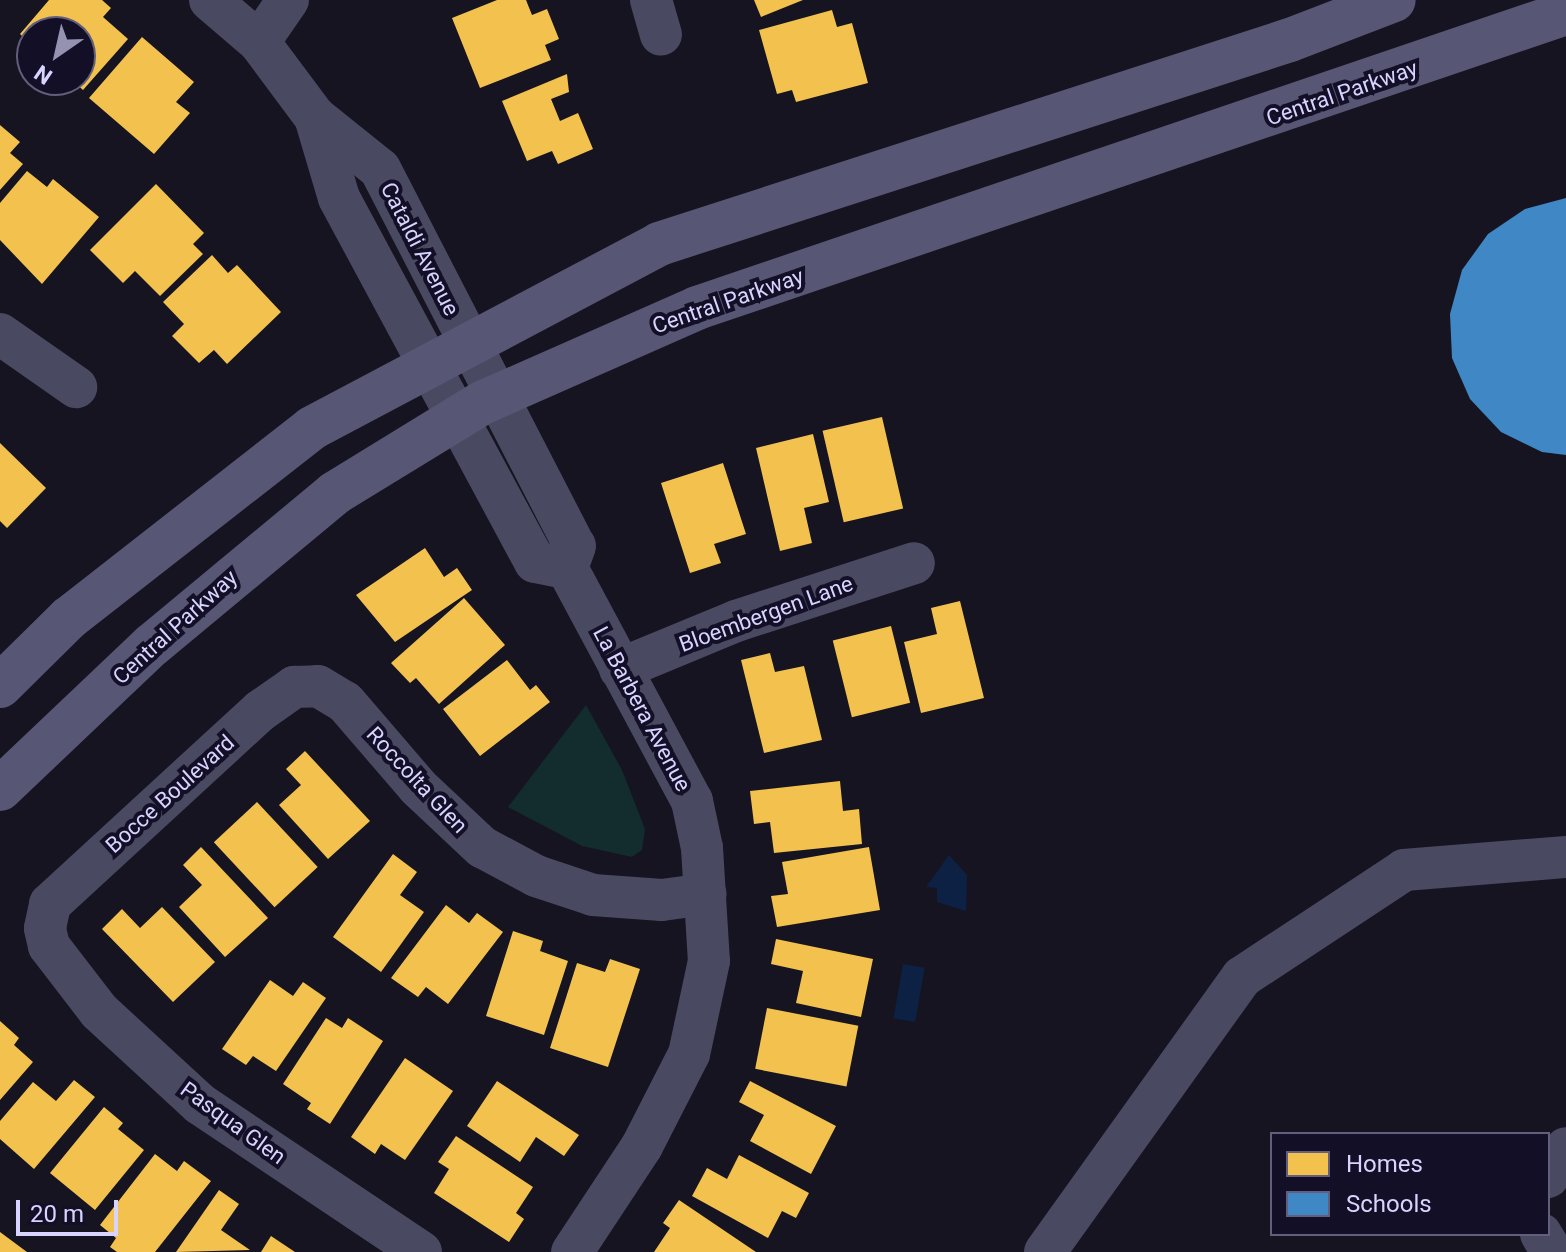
<!DOCTYPE html>
<style>
body{margin:0}
#map{position:relative;width:1566px;height:1252px;overflow:hidden;background:#161421;font-family:Roboto,sans-serif}
div>[style]{position:absolute}
.green>*{inset:0;background:#132c2d}
.water>*{inset:0;background:#0d2144;transform-origin:0 0}
.homes>*{inset:0;background:#f2c14e;transform-origin:0 0}
.schools>*{inset:0;background:#3f88c5}
.minor>*{height:42px;margin:-21px;padding:0 21px;transform-origin:21px;border-radius:21px;background:#4a4962}
.secondary>*{height:44px;margin:-22px;padding:0 22px;transform-origin:22px;border-radius:22px;background:#575674}
span{translate:-50% -50%;white-space:nowrap;text-align:center;line-height:1.15;-webkit-text-stroke:8px #130f26;paint-order:stroke}
.street-label{font-size:22px;color:#d9d4ff}
.legend{position:absolute;left:1270px;top:1132px;width:280px;height:104px;box-sizing:border-box;background:#130f26;border:2px solid #625e7d;margin:0;padding:10px 14px;list-style:none;font-size:24px;color:#d9d4ff}
.legend li{display:flex;align-items:center;gap:16px;height:40px}
.legend b{width:40px;border:2px solid #625e7d}
.north{position:absolute;left:16px;top:16px;width:80px;height:80px;box-sizing:border-box;background:#130f26;border:2px solid #625e7d;border-radius:50%;rotate:214deg;font-size:22px;font-weight:700;line-height:32px;text-align:center;color:#d9d4ff}
.north::after{content:'';display:block;margin:auto;width:28px;height:36px;background:#9591b1;clip-path:polygon(50% 0,100% 100%,50% 72%,0 100%)}
.scale{position:absolute;left:16px;top:1200px;width:102px;height:36px;box-sizing:border-box;border:4px solid #d9d4ff;border-top:0;padding-left:10px;font-size:24px;line-height:28px;white-space:nowrap;color:#d9d4ff;-webkit-text-stroke:6px #130f26;paint-order:stroke}
</style>
<div id="map">
<div class="green">
<div style="clip-path:polygon(586px 705px,622px 770px,645px 829px,642px 850px,632px 857px,582px 846px,508px 807px)"></div>
</div>
<div class="water">
<div style="clip-path:polygon(949px 855px,967px 875px,966px 911px,937px 902px,937px 888px,926px 887px)"></div>
<div style="left:903px;top:964px;width:22px;height:55px;rotate:10deg"></div>
</div>
<div class="homes">
<div style="clip-path:polygon(49px 0,102px 0,111px 8px,103px 17px,128px 39px,83px 90px,72px 80px,80px 80px,80px 32px,32px 32px,32px 45px,20px 34px)"></div>
<div style="clip-path:polygon(497px 0,526px 0,532px 15px,547px 9px,559px 39px,545px 45px,551px 60px,480px 88px,452px 18px)"></div>
<div style="clip-path:polygon(754px 0,803px 0,761px 17px)"></div>
<div style="clip-path:polygon(832px 10px,837px 27px,852px 23px,868px 83px,796px 102px,792px 90px,777px 94px,759px 30px)"></div>
<div style="clip-path:polygon(142px 37px,194px 82px,176px 102px,190px 113px,154px 154px,89px 98px)"></div>
<div style="clip-path:polygon(567px 74px,569px 92px,551px 99px,560px 121px,578px 113px,593px 149px,558px 164px,552px 151px,527px 161px,502px 101px)"></div>
<div style="clip-path:polygon(0 125px,20px 142px,10px 153px,23px 164px,0 190px)"></div>
<div style="clip-path:polygon(27px 171px,47px 187px,53px 179px,99px 217px,42px 284px,0 240px,0 203px)"></div>
<div style="clip-path:polygon(156px 184px,204px 233px,193px 244px,203px 254px,160px 296px,135px 271px,123px 283px,90px 250px)"></div>
<div style="clip-path:polygon(212px 255px,228px 273px,237px 265px,281px 312px,227px 364px,214px 350px,199px 363px,172px 336px,184px 324px,163px 302px)"></div>
<div style="left:882px;top:417px;width:94px;height:61px;rotate:77deg"></div>
<div style="clip-path:polygon(813px 434px,829px 502px,804px 508px,812px 543px,780px 551px,756px 448px)"></div>
<div style="clip-path:polygon(0 443px,46px 488px,7px 528px,0 521px)"></div>
<div style="clip-path:polygon(723px 463px,746px 534px,714px 544px,721px 563px,690px 573px,661px 483px)"></div>
<div style="clip-path:polygon(425px 548px,444px 577px,457px 568px,472px 590px,395px 642px,356px 595px)"></div>
<div style="clip-path:polygon(464px 598px,505px 645px,439px 704px,416px 678px,410px 683px,391px 663px)"></div>
<div style="clip-path:polygon(960px 601px,984px 698px,921px 713px,904px 642px,937px 634px,931px 608px)"></div>
<div style="left:891px;top:626px;width:79px;height:60px;rotate:76deg"></div>
<div style="clip-path:polygon(770px 653px,775px 672px,804px 666px,822px 740px,764px 753px,741px 660px)"></div>
<div style="clip-path:polygon(507px 660px,530px 690px,536px 685px,550px 702px,480px 756px,443px 709px)"></div>
<div style="clip-path:polygon(305px 751px,370px 821px,328px 859px,279px 805px,301px 785px,286px 769px)"></div>
<div style="clip-path:polygon(840px 781px,843px 811px,859px 809px,862px 844px,774px 853px,770px 822px,754px 824px,750px 791px)"></div>
<div style="left:257px;top:802px;width:89px;height:59px;rotate:47deg"></div>
<div style="clip-path:polygon(201px 847px,268px 918px,225px 957px,179px 907px,202px 885px,183px 865px)"></div>
<div style="clip-path:polygon(869px 847px,880px 910px,777px 927px,771px 896px,788px 894px,782px 862px)"></div>
<div style="clip-path:polygon(393px 854px,417px 872px,400px 895px,424px 912px,381px 972px,333px 937px)"></div>
<div style="clip-path:polygon(446px 905px,469px 923px,477px 913px,503px 932px,448px 1004px,426px 987px,418px 997px,391px 978px)"></div>
<div style="clip-path:polygon(162px 907px,215px 962px,173px 1002px,102px 929px,122px 909px,140px 928px)"></div>
<div style="clip-path:polygon(513px 931px,543px 941px,540px 951px,568px 961px,544px 1035px,486px 1016px)"></div>
<div style="clip-path:polygon(776px 939px,873px 959px,861px 1017px,796px 1003px,803px 971px,771px 964px)"></div>
<div style="clip-path:polygon(610px 959px,640px 969px,608px 1067px,550px 1048px,577px 963px,605px 972px)"></div>
<div style="clip-path:polygon(270px 980px,293px 996px,303px 982px,326px 998px,276px 1071px,253px 1056px,246px 1065px,222px 1049px)"></div>
<div style="left:767px;top:1008px;width:93px;height:62px;rotate:11deg"></div>
<div style="clip-path:polygon(326px 1018px,342px 1028px,348px 1018px,383px 1041px,330px 1124px,307px 1109px,311px 1103px,283px 1084px)"></div>
<div style="clip-path:polygon(0 1021px,19px 1038px,14px 1045px,33px 1062px,0 1100px)"></div>
<div style="clip-path:polygon(405px 1058px,453px 1091px,405px 1160px,381px 1144px,375px 1154px,351px 1137px)"></div>
<div style="clip-path:polygon(74px 1080px,95px 1097px,34px 1169px,0 1139px,0 1121px,33px 1082px,56px 1101px)"></div>
<div style="clip-path:polygon(497px 1081px,579px 1135px,564px 1156px,536px 1137px,520px 1162px,467px 1126px)"></div>
<div style="clip-path:polygon(750px 1081px,836px 1126px,811px 1174px,750px 1141px,764px 1115px,739px 1102px)"></div>
<div style="clip-path:polygon(104px 1107px,123px 1123px,118px 1129px,144px 1150px,95px 1210px,50px 1173px)"></div>
<div style="clip-path:polygon(456px 1136px,533px 1187px,516px 1213px,524px 1219px,509px 1242px,434px 1193px,449px 1169px,438px 1162px)"></div>
<div style="clip-path:polygon(155px 1154px,177px 1171px,184px 1161px,211px 1181px,155px 1252px,117px 1252px,110px 1247px,116px 1238px,100px 1225px)"></div>
<div style="clip-path:polygon(739px 1155px,809px 1193px,796px 1218px,782px 1211px,768px 1238px,692px 1196px,707px 1168px,727px 1179px)"></div>
<div style="clip-path:polygon(219px 1190px,239px 1204px,221px 1230px,250px 1250px,176px 1252px)"></div>
<div style="clip-path:polygon(679px 1200px,756px 1252px,654px 1252px,670px 1228px,663px 1223px)"></div>
<div style="clip-path:polygon(0 1232px,27px 1252px,0 1252px)"></div>
<div style="clip-path:polygon(271px 1236px,295px 1252px,261px 1252px)"></div>
</div>
<div class="schools">
<div style="clip-path:polygon(1566px 198px,1566px 455px,1542px 452px,1501px 432px,1470px 399px,1452px 358px,1450px 314px,1462px 270px,1488px 234px,1525px 209px)"></div>
</div>
<div class="minor">
<div style="left:210px;top:0;width:65px;rotate:40.6deg"></div>
<div style="left:259px;top:42px;width:94px;rotate:53.3deg"></div>
<div style="left:315px;top:117px;width:83px;rotate:38.7deg"></div>
<div style="left:380px;top:169px;width:424px;rotate:62.7deg"></div>
<div style="left:575px;top:546px;width:23px;rotate:110deg"></div>
<div style="left:567px;top:568px;width:264px;rotate:61.8deg"></div>
<div style="left:692px;top:801px;width:48px;rotate:78deg"></div>
<div style="left:702px;top:848px;width:113px;rotate:86.5deg"></div>
<div style="left:709px;top:961px;width:95px;rotate:102.1deg"></div>
<div style="left:689px;top:1054px;width:103px;rotate:117.1deg"></div>
<div style="left:642px;top:1146px;width:127px;rotate:123.4deg"></div>
<div style="left:651px;top:0;width:36px;rotate:74deg"></div>
<div style="left:259px;top:42px;width:51px;rotate:-55.4deg"></div>
<div style="left:315px;top:117px;width:84px;rotate:73.5deg"></div>
<div style="left:339px;top:198px;width:413px;rotate:61.7deg"></div>
<div style="left:535px;top:562px;width:33px;rotate:11deg"></div>
<div style="left:0;top:334px;width:93px;rotate:34.9deg"></div>
<div style="left:620px;top:669px;width:126px;rotate:-22.5deg"></div>
<div style="left:736px;top:621px;width:187px;rotate:-18deg"></div>
<div style="left:1548px;top:1177px;width:34px;rotate:-58deg"></div>
<div style="left:1541px;top:1234px;width:21px;rotate:59deg"></div>
<div style="left:421px;top:1252px;width:266px;rotate:-146.2deg"></div>
<div style="left:200px;top:1104px;width:137px;rotate:-137.4deg"></div>
<div style="left:99px;top:1011px;width:82px;rotate:-127.6deg"></div>
<div style="left:49px;top:946px;width:18px;rotate:-103deg"></div>
<div style="left:45px;top:928px;width:25px;rotate:-78deg"></div>
<div style="left:50px;top:904px;width:285px;rotate:-42.6deg"></div>
<div style="left:260px;top:711px;width:42px;rotate:-35.2deg"></div>
<div style="left:294px;top:687px;width:24px;rotate:-2deg"></div>
<div style="left:318px;top:686px;width:31px;rotate:31deg"></div>
<div style="left:345px;top:702px;width:112px;rotate:49.3deg"></div>
<div style="left:418px;top:787px;width:88px;rotate:43.2deg"></div>
<div style="left:482px;top:847px;width:61px;rotate:28.2deg"></div>
<div style="left:536px;top:876px;width:60px;rotate:18.4deg"></div>
<div style="left:593px;top:895px;width:69px;rotate:4.1deg"></div>
<div style="left:662px;top:900px;width:44px;rotate:-7.8deg"></div>
<div style="left:1045px;top:1252px;width:338px;rotate:-54.4deg"></div>
<div style="left:1242px;top:977px;width:194px;rotate:-33.4deg"></div>
<div style="left:1404px;top:870px;width:163px;rotate:-4.6deg"></div>
</div>
<div class="secondary">
<div style="left:0;top:686px;width:97px;rotate:-44.6deg"></div>
<div style="left:69px;top:618px;width:308px;rotate:-38deg"></div>
<div style="left:312px;top:428px;width:393px;rotate:-27.9deg"></div>
<div style="left:659px;top:244px;width:663px;rotate:-17.92deg"></div>
<div style="left:1290px;top:40px;width:111px;rotate:-21deg"></div>
<div style="left:0;top:789px;width:209px;rotate:-43.5deg"></div>
<div style="left:152px;top:645px;width:238px;rotate:-39.7deg"></div>
<div style="left:335px;top:493px;width:172px;rotate:-31.5deg"></div>
<div style="left:482px;top:403px;width:235px;rotate:-23.8deg"></div>
<div style="left:697px;top:308px;width:918px;rotate:-18.75deg"></div>
</div>
<div class="street-label">
<span style="left:1342px;top:93px;rotate:-19deg">Central Parkway</span>
<span style="left:420px;top:249px;rotate:63deg">Cataldi Avenue</span>
<span style="left:728px;top:301px;rotate:-19deg">Central Parkway</span>
<span style="left:766px;top:614px;rotate:-20deg">Bloembergen Lane</span>
<span style="left:175px;top:627px;rotate:-42deg">Central Parkway</span>
<span style="left:642px;top:709px;rotate:62deg">La Barbera Avenue</span>
<span style="left:417px;top:780px;rotate:47deg">Roccolta Glen</span>
<span style="left:170px;top:794px;rotate:-42deg">Bocce Boulevard</span>
<span style="left:233px;top:1123px;rotate:36deg">Pasqua Glen</span>
</div>
<ul class="legend">
<li><b style="height:22px;background:#f2c14e"></b>Homes</li>
<li><b style="height:22px;background:#3f88c5"></b>Schools</li>
</ul>
<div class="north">N</div>
<div class="scale">20 m</div>
</div>
